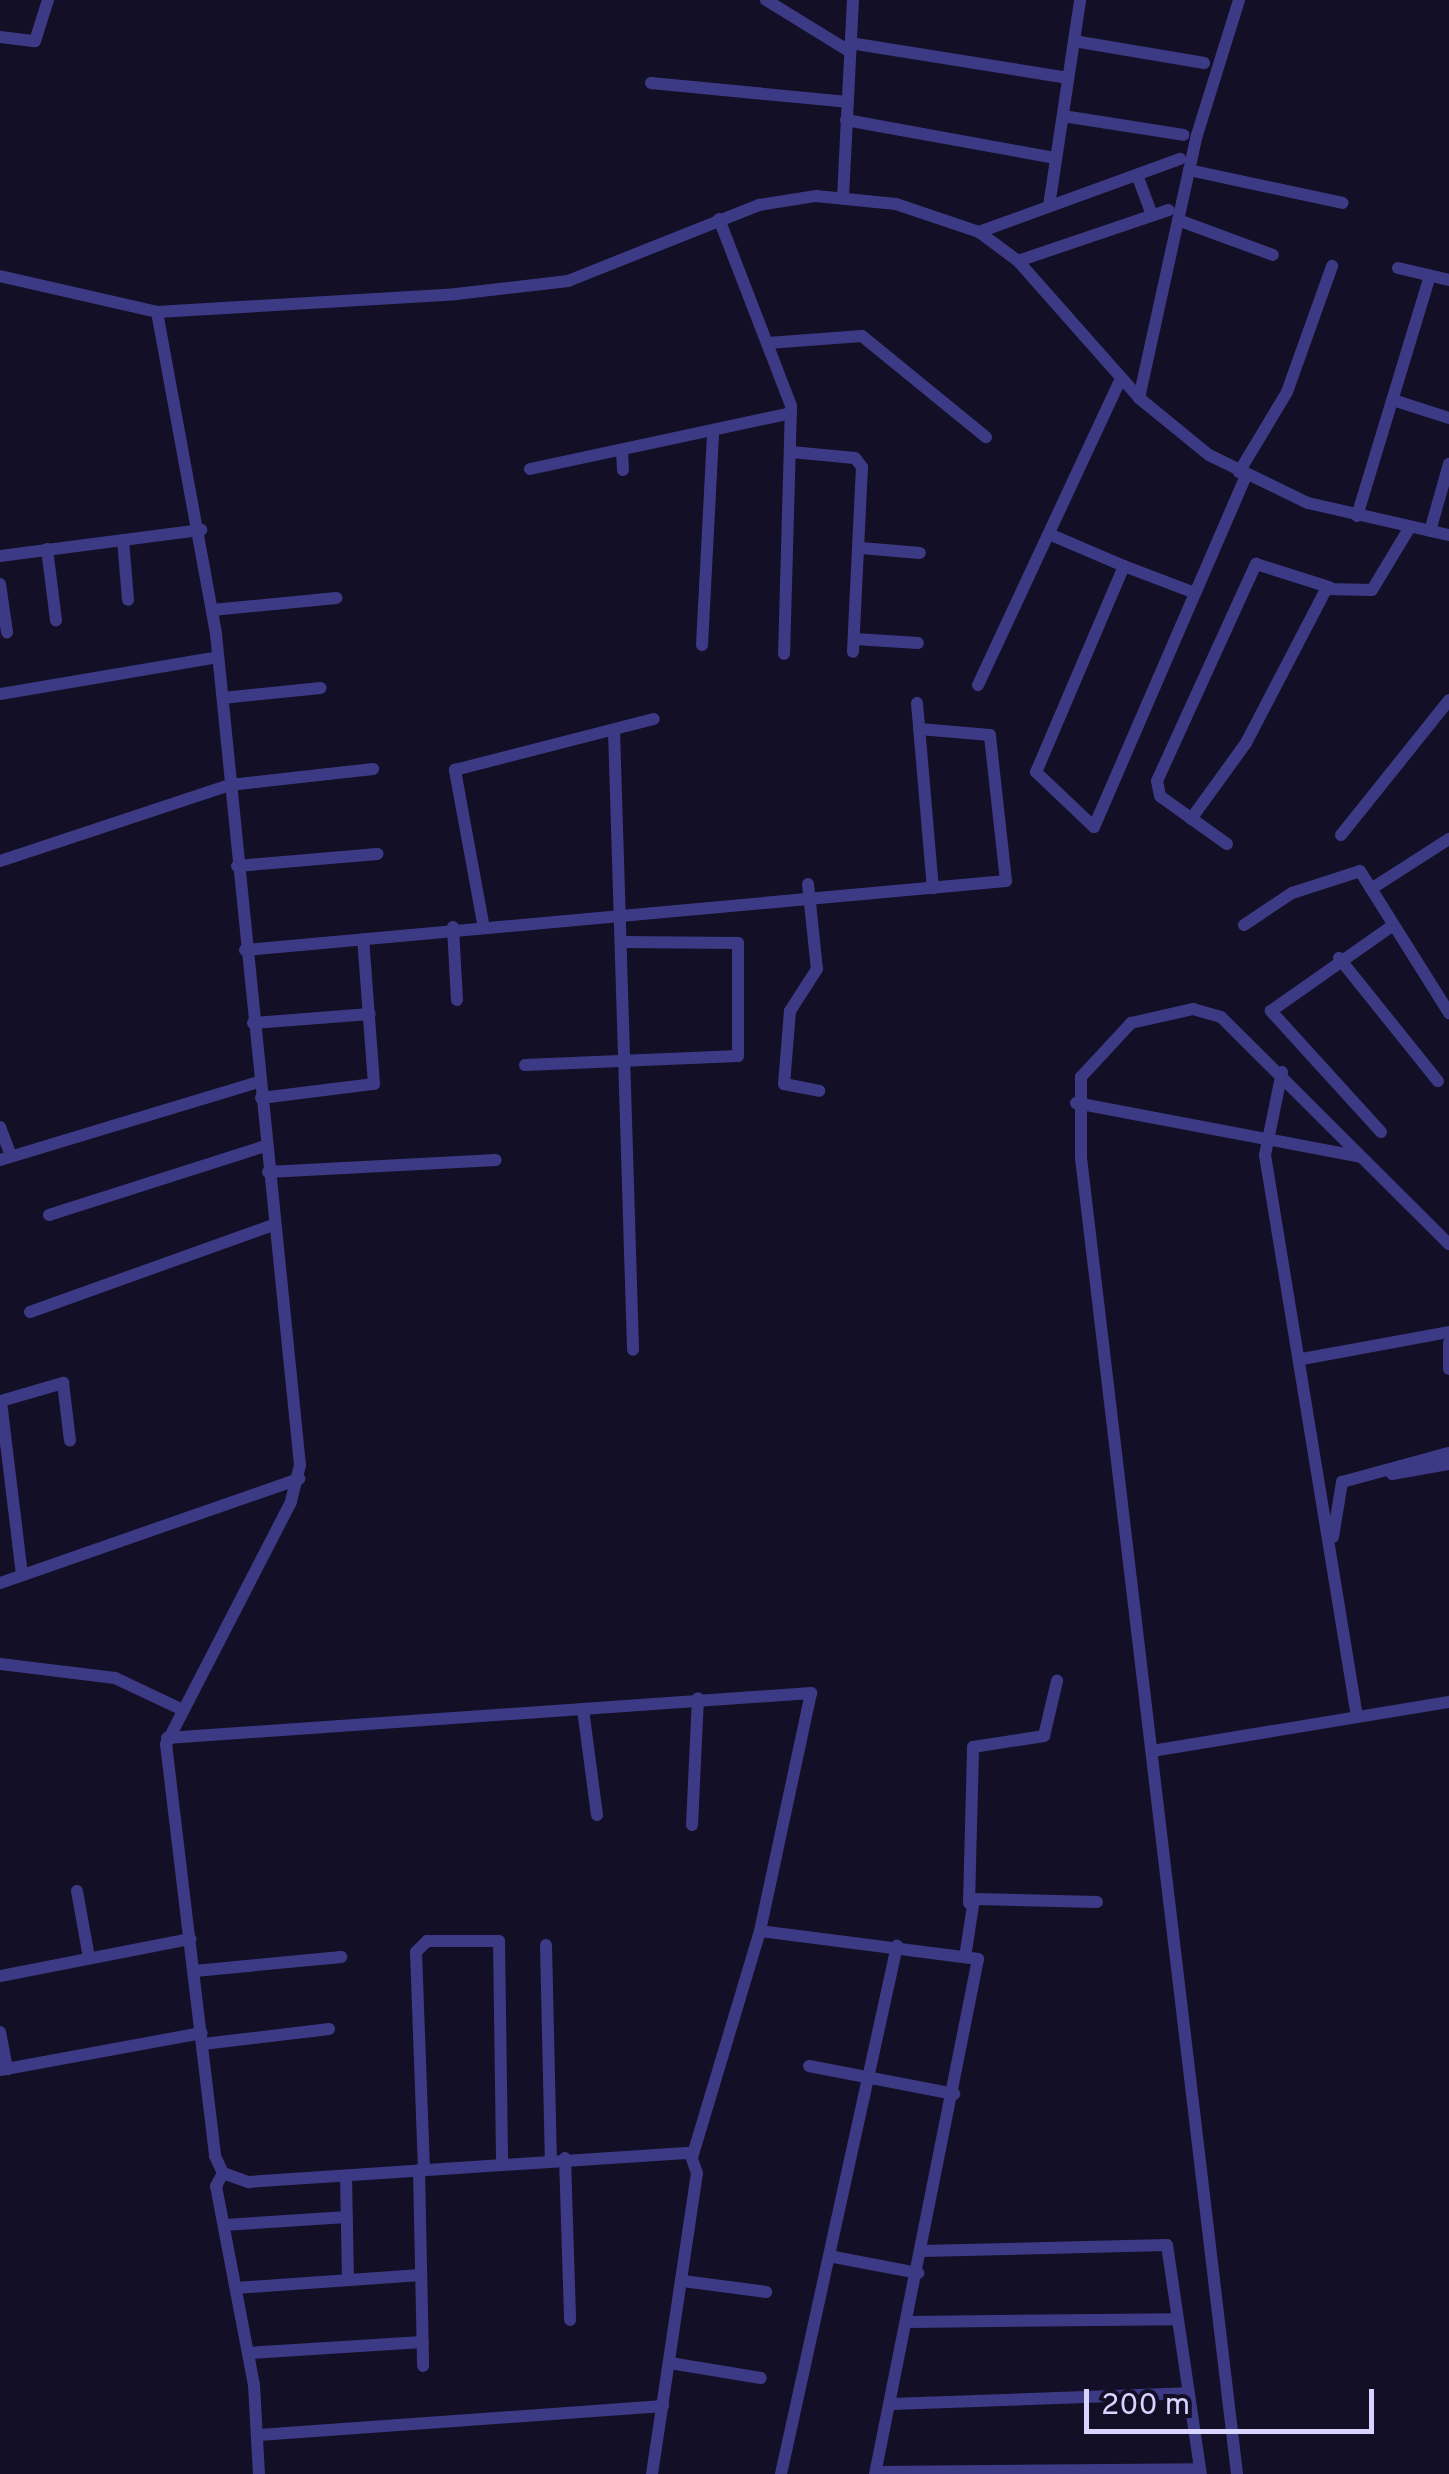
<!DOCTYPE html>
<style>
body{margin:0}
#map{position:relative;width:1449px;height:2474px;overflow:hidden;background:#130f26;font-family:Overpass,sans-serif}
div>[style]{position:absolute}
.minor>*{height:12px;margin:-6px;padding:0 6px;transform-origin:6px;border-radius:6px;background:#3d3a85}
span{translate:-50% -50%;white-space:nowrap;text-align:center;line-height:1.15;-webkit-text-stroke:9px #130f26;paint-order:stroke}
.scale{position:absolute;left:1084px;top:2389px;width:290px;height:45px;box-sizing:border-box;border:5px solid #d9d4ff;border-top:0;padding-left:12px;font-size:30px;line-height:35px;white-space:nowrap;color:#d9d4ff;-webkit-text-stroke:8px #130f26;paint-order:stroke}
</style>
<div id="map">
<div class="minor">
<div style="left:766px;top:0;width:97px;rotate:31.6deg"></div>
<div style="left:0;top:37px;width:35px;rotate:7deg"></div>
<div style="left:35px;top:41px;width:43px;rotate:-72.4deg"></div>
<div style="left:1074px;top:41px;width:132px;rotate:9.6deg"></div>
<div style="left:850px;top:43px;width:221px;rotate:9.1deg"></div>
<div style="left:651px;top:83px;width:197px;rotate:5.5deg"></div>
<div style="left:1063px;top:116px;width:122px;rotate:8.9deg"></div>
<div style="left:846px;top:120px;width:213px;rotate:10.3deg"></div>
<div style="left:1189px;top:170px;width:157px;rotate:12.1deg"></div>
<div style="left:1137px;top:175px;width:43px;rotate:69.4deg"></div>
<div style="left:843px;top:197px;width:197px;rotate:-87.1deg"></div>
<div style="left:1049px;top:206px;width:208px;rotate:-81.4deg"></div>
<div style="left:719px;top:219px;width:200px;rotate:68.9deg"></div>
<div style="left:791px;top:406px;width:248px;rotate:91.6deg"></div>
<div style="left:1178px;top:220px;width:101px;rotate:20.2deg"></div>
<div style="left:979px;top:232px;width:214px;rotate:-20deg"></div>
<div style="left:1018px;top:261px;width:159px;rotate:-18.7deg"></div>
<div style="left:1398px;top:268px;width:52px;rotate:13.2deg"></div>
<div style="left:0;top:276px;width:161px;rotate:12.9deg"></div>
<div style="left:157px;top:312px;width:300px;rotate:-3.4deg"></div>
<div style="left:456px;top:294px;width:113px;rotate:-6.6deg"></div>
<div style="left:568px;top:281px;width:206px;rotate:-21.7deg"></div>
<div style="left:759px;top:205px;width:58px;rotate:-9deg"></div>
<div style="left:816px;top:196px;width:80px;rotate:5.7deg"></div>
<div style="left:896px;top:204px;width:88px;rotate:18.6deg"></div>
<div style="left:979px;top:232px;width:49px;rotate:36.6deg"></div>
<div style="left:1018px;top:261px;width:183px;rotate:48.5deg"></div>
<div style="left:1139px;top:398px;width:90px;rotate:39.2deg"></div>
<div style="left:1209px;top:455px;width:110px;rotate:25.9deg"></div>
<div style="left:1308px;top:503px;width:145px;rotate:12.8deg"></div>
<div style="left:157px;top:312px;width:327px;rotate:79.6deg"></div>
<div style="left:216px;top:634px;width:835px;rotate:84.23deg"></div>
<div style="left:300px;top:1465px;width:38px;rotate:104deg"></div>
<div style="left:291px;top:1502px;width:272px;rotate:117.3deg"></div>
<div style="left:166px;top:1744px;width:415px;rotate:83.2deg"></div>
<div style="left:215px;top:2156px;width:19px;rotate:65deg"></div>
<div style="left:223px;top:2173px;width:27px;rotate:20deg"></div>
<div style="left:248px;top:2182px;width:443px;rotate:-3.8deg"></div>
<div style="left:690px;top:2153px;width:21px;rotate:71deg"></div>
<div style="left:697px;top:2173px;width:304px;rotate:98.5deg"></div>
<div style="left:768px;top:343px;width:94px;rotate:-4.3deg"></div>
<div style="left:862px;top:336px;width:160px;rotate:39.2deg"></div>
<div style="left:1139px;top:398px;width:269px;rotate:-77.6deg"></div>
<div style="left:1197px;top:135px;width:141px;rotate:-72.7deg"></div>
<div style="left:1393px;top:400px;width:59px;rotate:17.8deg"></div>
<div style="left:622px;top:451px;width:19px;rotate:87deg"></div>
<div style="left:791px;top:452px;width:64px;rotate:5.4deg"></div>
<div style="left:855px;top:458px;width:11px;rotate:52deg"></div>
<div style="left:862px;top:467px;width:185px;rotate:92.8deg"></div>
<div style="left:530px;top:469px;width:267px;rotate:-12.1deg"></div>
<div style="left:1239px;top:472px;width:93px;rotate:-59deg"></div>
<div style="left:1287px;top:392px;width:134px;rotate:-70.3deg"></div>
<div style="left:1357px;top:516px;width:251px;rotate:-73.1deg"></div>
<div style="left:1430px;top:531px;width:70px;rotate:-74.2deg"></div>
<div style="left:1049px;top:534px;width:82px;rotate:23.1deg"></div>
<div style="left:123px;top:540px;width:60px;rotate:85.2deg"></div>
<div style="left:861px;top:548px;width:59px;rotate:4.8deg"></div>
<div style="left:47px;top:549px;width:72px;rotate:82.8deg"></div>
<div style="left:0;top:556px;width:203px;rotate:-7.4deg"></div>
<div style="left:0;top:584px;width:49px;rotate:81.7deg"></div>
<div style="left:1195px;top:593px;width:76px;rotate:-159.2deg"></div>
<div style="left:1124px;top:566px;width:224px;rotate:113.1deg"></div>
<div style="left:1036px;top:772px;width:80px;rotate:43.5deg"></div>
<div style="left:1094px;top:827px;width:382px;rotate:-66.6deg"></div>
<div style="left:212px;top:610px;width:125px;rotate:-5.5deg"></div>
<div style="left:855px;top:639px;width:63px;rotate:3.6deg"></div>
<div style="left:702px;top:645px;width:213px;rotate:-87deg"></div>
<div style="left:978px;top:685px;width:339px;rotate:-65deg"></div>
<div style="left:0;top:694px;width:221px;rotate:-9.6deg"></div>
<div style="left:223px;top:698px;width:98px;rotate:-5.9deg"></div>
<div style="left:917px;top:703px;width:186px;rotate:85.1deg"></div>
<div style="left:614px;top:730px;width:620px;rotate:88.24deg"></div>
<div style="left:1191px;top:819px;width:94px;rotate:-54.1deg"></div>
<div style="left:1246px;top:743px;width:174px;rotate:-62.5deg"></div>
<div style="left:1326px;top:589px;width:46px;rotate:1.2deg"></div>
<div style="left:1372px;top:590px;width:74px;rotate:-58.9deg"></div>
<div style="left:1341px;top:835px;width:173px;rotate:-51.3deg"></div>
<div style="left:1227px;top:844px;width:82px;rotate:-144.4deg"></div>
<div style="left:1160px;top:796px;width:15px;rotate:-101deg"></div>
<div style="left:1157px;top:781px;width:239px;rotate:-65.5deg"></div>
<div style="left:1256px;top:564px;width:77px;rotate:17.5deg"></div>
<div style="left:0;top:861px;width:242px;rotate:-18.3deg"></div>
<div style="left:230px;top:785px;width:144px;rotate:-6.4deg"></div>
<div style="left:237px;top:866px;width:141px;rotate:-4.9deg"></div>
<div style="left:808px;top:884px;width:85px;rotate:84deg"></div>
<div style="left:817px;top:969px;width:50px;rotate:122.7deg"></div>
<div style="left:790px;top:1011px;width:73px;rotate:94.7deg"></div>
<div style="left:784px;top:1084px;width:36px;rotate:11deg"></div>
<div style="left:1371px;top:889px;width:93px;rotate:-32.7deg"></div>
<div style="left:483px;top:923px;width:156px;rotate:-100.4deg"></div>
<div style="left:455px;top:770px;width:205px;rotate:-14.4deg"></div>
<div style="left:1244px;top:925px;width:58px;rotate:-33.7deg"></div>
<div style="left:1292px;top:893px;width:71px;rotate:-17.9deg"></div>
<div style="left:1360px;top:871px;width:168px;rotate:57.9deg"></div>
<div style="left:453px;top:927px;width:73px;rotate:86.9deg"></div>
<div style="left:245px;top:950px;width:764px;rotate:-5.18deg"></div>
<div style="left:1006px;top:881px;width:147px;rotate:-96.3deg"></div>
<div style="left:990px;top:735px;width:71px;rotate:-175.2deg"></div>
<div style="left:1339px;top:958px;width:158px;rotate:51.2deg"></div>
<div style="left:253px;top:1023px;width:117px;rotate:-4.4deg"></div>
<div style="left:525px;top:1065px;width:213px;rotate:-2.4deg"></div>
<div style="left:738px;top:1056px;width:113px;rotate:-90deg"></div>
<div style="left:738px;top:943px;width:117px;rotate:-179.5deg"></div>
<div style="left:1282px;top:1072px;width:85px;rotate:101.6deg"></div>
<div style="left:1265px;top:1155px;width:569px;rotate:80.7deg"></div>
<div style="left:261px;top:1098px;width:114px;rotate:-7.1deg"></div>
<div style="left:374px;top:1084px;width:145px;rotate:-94.3deg"></div>
<div style="left:1076px;top:1103px;width:290px;rotate:10.7deg"></div>
<div style="left:0;top:1127px;width:31px;rotate:69deg"></div>
<div style="left:1381px;top:1132px;width:164px;rotate:-132.3deg"></div>
<div style="left:1271px;top:1011px;width:148px;rotate:-35.1deg"></div>
<div style="left:0;top:1160px;width:270px;rotate:-16.8deg"></div>
<div style="left:268px;top:1172px;width:228px;rotate:-3deg"></div>
<div style="left:49px;top:1215px;width:227px;rotate:-17.7deg"></div>
<div style="left:30px;top:1312px;width:258px;rotate:-19.7deg"></div>
<div style="left:1449px;top:1343px;width:26px;rotate:90deg"></div>
<div style="left:1302px;top:1359px;width:149px;rotate:-10.4deg"></div>
<div style="left:1392px;top:1474px;width:58px;rotate:-10deg"></div>
<div style="left:1333px;top:1537px;width:56px;rotate:-80.7deg"></div>
<div style="left:1342px;top:1482px;width:111px;rotate:-15.2deg"></div>
<div style="left:22px;top:1575px;width:175px;rotate:-96.9deg"></div>
<div style="left:1px;top:1401px;width:65px;rotate:-16.2deg"></div>
<div style="left:63px;top:1383px;width:58px;rotate:83.1deg"></div>
<div style="left:0;top:1583px;width:317px;rotate:-19.2deg"></div>
<div style="left:0;top:1664px;width:116px;rotate:6.9deg"></div>
<div style="left:115px;top:1678px;width:73px;rotate:25.2deg"></div>
<div style="left:583px;top:1709px;width:107px;rotate:82.5deg"></div>
<div style="left:167px;top:1738px;width:646px;rotate:-4deg"></div>
<div style="left:811px;top:1693px;width:243px;rotate:102.1deg"></div>
<div style="left:760px;top:1931px;width:234px;rotate:106.7deg"></div>
<div style="left:1152px;top:1751px;width:301px;rotate:-9.4deg"></div>
<div style="left:692px;top:1825px;width:127px;rotate:-87.3deg"></div>
<div style="left:77px;top:1891px;width:68px;rotate:79.8deg"></div>
<div style="left:969px;top:1903px;width:156px;rotate:-88.5deg"></div>
<div style="left:973px;top:1747px;width:72px;rotate:-8.8deg"></div>
<div style="left:1044px;top:1736px;width:57px;rotate:-76.7deg"></div>
<div style="left:760px;top:1931px;width:220px;rotate:7.3deg"></div>
<div style="left:978px;top:1959px;width:525px;rotate:101.31deg"></div>
<div style="left:546px;top:1945px;width:214px;rotate:88.7deg"></div>
<div style="left:966px;top:1951px;width:53px;rotate:-81.3deg"></div>
<div style="left:974px;top:1899px;width:123px;rotate:1.4deg"></div>
<div style="left:195px;top:1971px;width:147px;rotate:-5.5deg"></div>
<div style="left:0;top:1976px;width:194px;rotate:-11deg"></div>
<div style="left:0;top:2032px;width:38px;rotate:79deg"></div>
<div style="left:203px;top:2044px;width:127px;rotate:-6.8deg"></div>
<div style="left:809px;top:2066px;width:148px;rotate:10.9deg"></div>
<div style="left:0;top:2070px;width:205px;rotate:-10.4deg"></div>
<div style="left:565px;top:2158px;width:162px;rotate:88.2deg"></div>
<div style="left:419px;top:2170px;width:196px;rotate:88.8deg"></div>
<div style="left:424px;top:2170px;width:218px;rotate:-92.1deg"></div>
<div style="left:416px;top:1952px;width:16px;rotate:-45deg"></div>
<div style="left:427px;top:1941px;width:72px"></div>
<div style="left:499px;top:1941px;width:223px;rotate:89.2deg"></div>
<div style="left:223px;top:2173px;width:15px;rotate:118deg"></div>
<div style="left:216px;top:2186px;width:203px;rotate:79.2deg"></div>
<div style="left:254px;top:2385px;width:89px;rotate:86.8deg"></div>
<div style="left:346px;top:2176px;width:104px;rotate:88.9deg"></div>
<div style="left:224px;top:2225px;width:123px;rotate:-3.7deg"></div>
<div style="left:922px;top:2251px;width:245px;rotate:-1.4deg"></div>
<div style="left:1167px;top:2245px;width:232px;rotate:81.6deg"></div>
<div style="left:834px;top:2257px;width:86px;rotate:10.8deg"></div>
<div style="left:683px;top:2281px;width:84px;rotate:7.5deg"></div>
<div style="left:236px;top:2288px;width:185px;rotate:-4deg"></div>
<div style="left:908px;top:2322px;width:268px;rotate:-0.6deg"></div>
<div style="left:248px;top:2353px;width:175px;rotate:-3.6deg"></div>
<div style="left:670px;top:2363px;width:92px;rotate:9.4deg"></div>
<div style="left:892px;top:2404px;width:295px;rotate:-2.1deg"></div>
<div style="left:259px;top:2435px;width:405px;rotate:-4.1deg"></div>
<div style="left:876px;top:2472px;width:324px;rotate:-0.5deg"></div>
<div style="left:781px;top:2474px;width:541px;rotate:-77.61deg"></div>
<div style="left:1237px;top:2474px;width:1326px;rotate:-96.76deg"></div>
<div style="left:1081px;top:1157px;width:80px;rotate:-90deg"></div>
<div style="left:1081px;top:1077px;width:74px;rotate:-47.2deg"></div>
<div style="left:1131px;top:1023px;width:64px;rotate:-12.7deg"></div>
<div style="left:1193px;top:1009px;width:29px;rotate:16deg"></div>
<div style="left:1221px;top:1017px;width:322px;rotate:44.9deg"></div>
</div>
<div class="scale">200 m</div>
</div>
